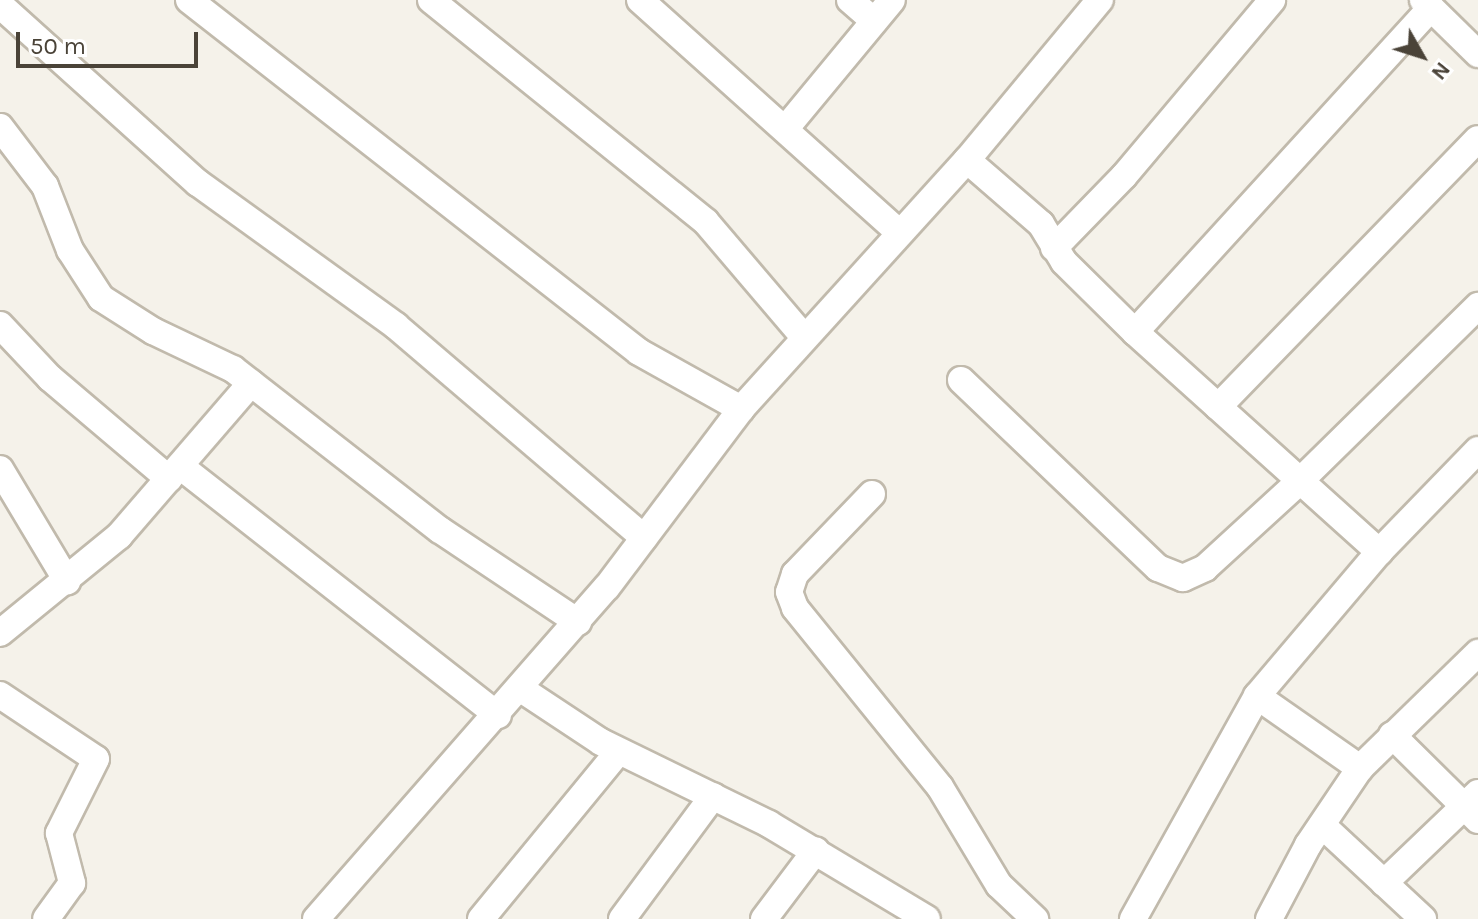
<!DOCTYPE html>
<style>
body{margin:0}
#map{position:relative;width:1478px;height:919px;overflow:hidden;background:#f5f2ea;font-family:Karla,sans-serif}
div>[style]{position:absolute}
.roads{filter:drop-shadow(2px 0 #c1baac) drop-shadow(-2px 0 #c1baac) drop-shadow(0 2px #c1baac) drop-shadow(0 -2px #c1baac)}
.minor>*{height:26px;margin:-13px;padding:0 13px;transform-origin:13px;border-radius:13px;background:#fff}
span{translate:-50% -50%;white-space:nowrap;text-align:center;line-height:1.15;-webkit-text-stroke:7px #fff;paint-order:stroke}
.north{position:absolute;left:1382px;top:16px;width:80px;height:80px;-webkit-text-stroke:6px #fff;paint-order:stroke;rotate:129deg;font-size:22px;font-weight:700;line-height:32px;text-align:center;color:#4a4338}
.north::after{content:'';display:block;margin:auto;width:28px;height:36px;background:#4a4338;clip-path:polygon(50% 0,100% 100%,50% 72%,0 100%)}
.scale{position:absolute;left:16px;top:32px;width:182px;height:36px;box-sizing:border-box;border:4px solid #4a4338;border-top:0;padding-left:10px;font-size:24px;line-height:28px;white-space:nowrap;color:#4a4338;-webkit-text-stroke:6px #fff;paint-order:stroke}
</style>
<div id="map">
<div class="roads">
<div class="minor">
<div style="left:189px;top:0;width:571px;rotate:38.03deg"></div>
<div style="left:639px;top:352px;width:117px;rotate:29.2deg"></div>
<div style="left:431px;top:0;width:353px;rotate:38.9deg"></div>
<div style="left:706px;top:222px;width:150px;rotate:49.6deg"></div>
<div style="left:640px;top:0;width:348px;rotate:41.9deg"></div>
<div style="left:850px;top:0;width:32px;rotate:41deg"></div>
<div style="left:1423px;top:0;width:77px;rotate:44.5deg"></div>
<div style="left:0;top:5px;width:266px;rotate:42deg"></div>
<div style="left:198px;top:183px;width:244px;rotate:35.8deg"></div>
<div style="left:396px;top:326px;width:326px;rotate:40.5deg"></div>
<div style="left:0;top:127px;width:74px;rotate:52.7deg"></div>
<div style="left:45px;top:186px;width:69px;rotate:68.7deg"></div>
<div style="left:70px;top:250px;width:57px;rotate:57.1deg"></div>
<div style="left:101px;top:298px;width:62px;rotate:32.4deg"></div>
<div style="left:153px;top:331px;width:89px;rotate:25.4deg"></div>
<div style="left:233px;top:369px;width:262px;rotate:37.9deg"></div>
<div style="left:440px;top:530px;width:166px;rotate:33.7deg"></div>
<div style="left:786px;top:128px;width:166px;rotate:-50.4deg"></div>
<div style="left:967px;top:160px;width:98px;rotate:40.9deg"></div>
<div style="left:1041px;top:224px;width:44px;rotate:58.8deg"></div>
<div style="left:1064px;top:262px;width:100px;rotate:44.6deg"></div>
<div style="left:1135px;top:332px;width:329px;rotate:42deg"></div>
<div style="left:1054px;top:248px;width:100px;rotate:-45.8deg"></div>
<div style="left:1124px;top:176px;width:230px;rotate:-49.9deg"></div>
<div style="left:0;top:325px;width:73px;rotate:46.7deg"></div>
<div style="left:50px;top:378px;width:156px;rotate:40.3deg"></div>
<div style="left:1135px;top:332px;width:439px;rotate:-47.6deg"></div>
<div style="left:961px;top:380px;width:272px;rotate:43.7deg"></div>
<div style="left:1158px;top:568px;width:27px;rotate:22deg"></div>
<div style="left:1183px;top:578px;width:24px;rotate:-24deg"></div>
<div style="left:1205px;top:568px;width:129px;rotate:-42.5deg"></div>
<div style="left:1300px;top:481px;width:250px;rotate:-44.5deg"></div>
<div style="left:1218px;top:407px;width:373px;rotate:-45.9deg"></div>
<div style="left:180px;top:466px;width:404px;rotate:38.1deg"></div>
<div style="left:0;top:469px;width:131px;rotate:59.1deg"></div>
<div style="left:872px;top:494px;width:111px;rotate:133.9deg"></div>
<div style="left:795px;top:574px;width:19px;rotate:108deg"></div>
<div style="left:789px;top:592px;width:17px;rotate:69deg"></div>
<div style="left:795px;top:608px;width:230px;rotate:51deg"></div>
<div style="left:940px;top:787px;width:114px;rotate:59deg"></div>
<div style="left:999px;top:885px;width:50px;rotate:43.4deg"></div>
<div style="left:0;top:633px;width:154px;rotate:-39.2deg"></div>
<div style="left:119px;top:536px;width:202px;rotate:-49.2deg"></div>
<div style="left:521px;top:689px;width:96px;rotate:33.5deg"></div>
<div style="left:601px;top:742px;width:187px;rotate:26deg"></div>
<div style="left:769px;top:824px;width:184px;rotate:31deg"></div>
<div style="left:0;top:695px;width:115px;rotate:33.7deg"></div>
<div style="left:96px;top:759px;width:83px;rotate:116.6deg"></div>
<div style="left:59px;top:833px;width:52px;rotate:75.4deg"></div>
<div style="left:72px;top:883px;width:44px;rotate:125.8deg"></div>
<div style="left:1257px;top:696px;width:126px;rotate:35deg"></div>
<div style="left:1392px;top:735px;width:121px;rotate:44.7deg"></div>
<div style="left:1322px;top:825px;width:138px;rotate:42.9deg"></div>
<div style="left:1384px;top:883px;width:130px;rotate:-43.8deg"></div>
<div style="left:316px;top:919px;width:441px;rotate:-48.8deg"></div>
<div style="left:607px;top:587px;width:223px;rotate:-53deg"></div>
<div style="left:741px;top:409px;width:336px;rotate:-47.8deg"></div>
<div style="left:967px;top:160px;width:208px;rotate:-50.3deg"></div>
<div style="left:481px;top:919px;width:216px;rotate:-50.6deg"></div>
<div style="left:622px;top:919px;width:153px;rotate:-53.5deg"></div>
<div style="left:764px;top:919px;width:86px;rotate:-53deg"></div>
<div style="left:1133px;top:919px;width:255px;rotate:-60.9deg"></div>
<div style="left:1257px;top:696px;width:189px;rotate:-49.7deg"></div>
<div style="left:1379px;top:552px;width:142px;rotate:-45.9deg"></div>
<div style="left:1269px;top:919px;width:84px;rotate:-62.2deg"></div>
<div style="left:1308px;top:845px;width:93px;rotate:-56deg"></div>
<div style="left:1360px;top:768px;width:165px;rotate:-44.3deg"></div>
</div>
</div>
<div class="north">N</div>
<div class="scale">50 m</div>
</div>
